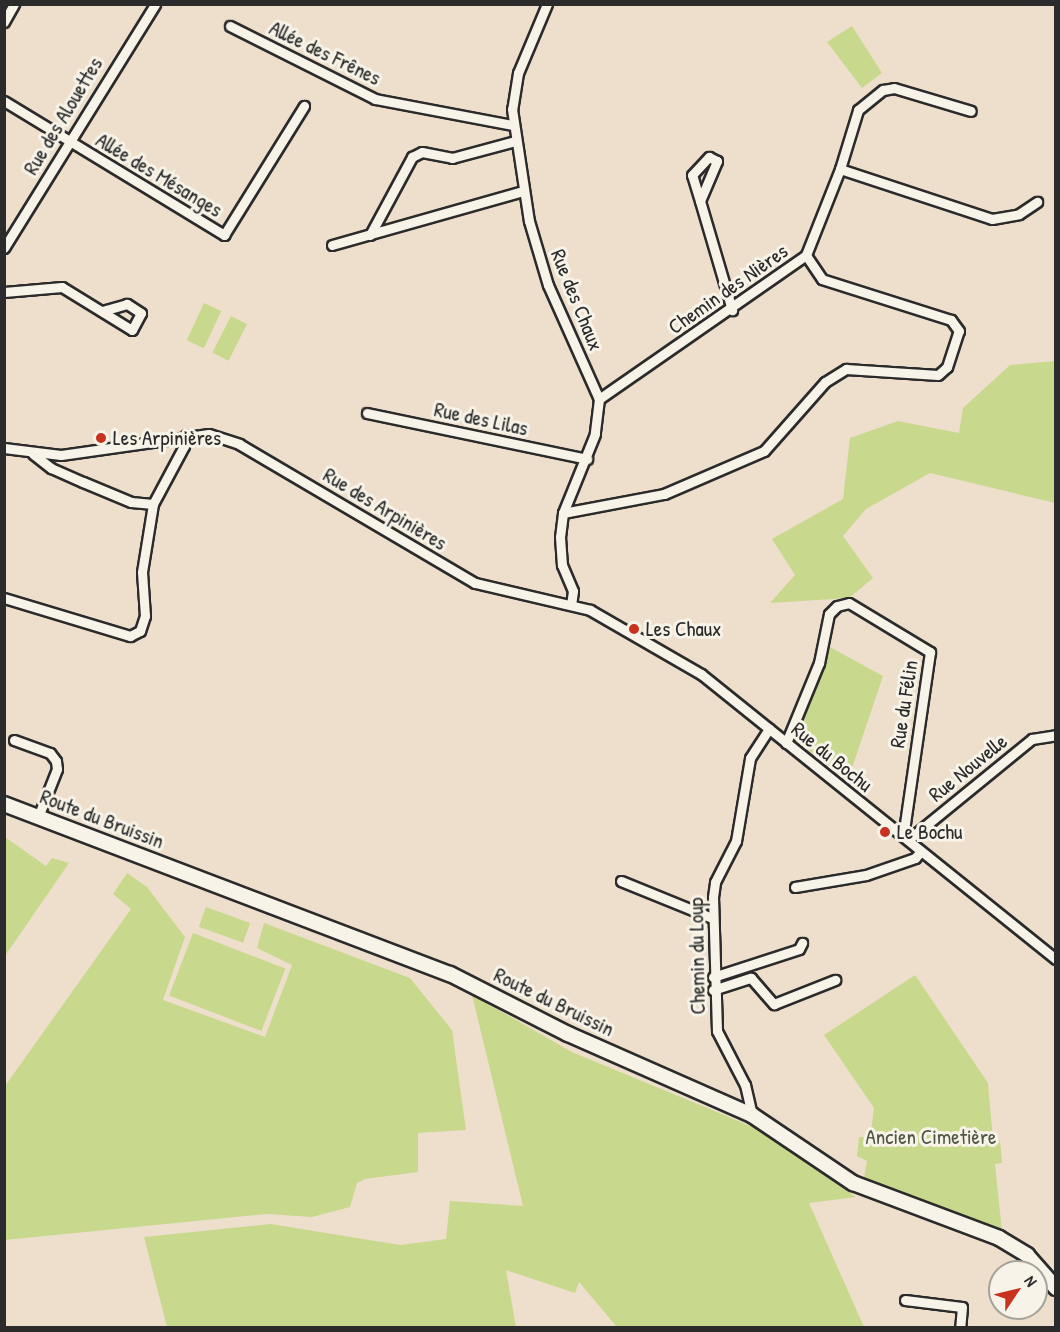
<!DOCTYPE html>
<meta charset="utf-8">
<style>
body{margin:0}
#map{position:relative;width:1060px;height:1332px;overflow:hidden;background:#eedfcc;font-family:"Patrick Hand",sans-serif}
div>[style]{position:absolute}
.green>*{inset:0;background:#c8d98e;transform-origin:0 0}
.roads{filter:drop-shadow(2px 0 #2b2b2b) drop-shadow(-2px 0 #2b2b2b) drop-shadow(0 2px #2b2b2b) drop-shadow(0 -2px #2b2b2b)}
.street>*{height:9px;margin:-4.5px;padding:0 4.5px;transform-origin:4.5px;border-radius:4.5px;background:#f7f3e8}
.secondary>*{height:14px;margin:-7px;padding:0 7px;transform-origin:7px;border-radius:7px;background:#f7f3e8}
.dots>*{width:16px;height:16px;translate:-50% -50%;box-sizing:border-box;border:3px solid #f7f3e8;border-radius:50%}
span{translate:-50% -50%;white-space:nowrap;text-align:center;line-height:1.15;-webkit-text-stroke:6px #f7f3e8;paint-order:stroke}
.street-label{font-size:21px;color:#2b2b2b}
.poi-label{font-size:21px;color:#2b2b2b}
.left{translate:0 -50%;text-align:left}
.park-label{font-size:21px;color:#525644}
.frame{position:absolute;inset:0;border:6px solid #2b2b2b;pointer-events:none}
.north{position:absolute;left:988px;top:1260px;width:60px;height:60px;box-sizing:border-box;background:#f7f3e8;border:2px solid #a5a39c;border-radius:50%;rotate:55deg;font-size:16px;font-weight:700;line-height:24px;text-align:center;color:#2b2b2b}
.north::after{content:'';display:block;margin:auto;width:21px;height:27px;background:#c8321e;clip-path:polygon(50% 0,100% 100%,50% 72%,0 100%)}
</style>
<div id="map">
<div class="green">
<div style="clip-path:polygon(852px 26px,882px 73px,862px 88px,827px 42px)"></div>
<div style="left:204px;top:303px;width:19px;height:41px;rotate:25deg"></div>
<div style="left:231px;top:316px;width:18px;height:41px;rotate:27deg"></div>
<div style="clip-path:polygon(1055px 361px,1055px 503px,930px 473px,866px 509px,843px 536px,873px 578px,849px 598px,770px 603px,795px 575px,772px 539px,843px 499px,850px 438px,898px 421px,959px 433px,963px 408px,1010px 365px)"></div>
<div style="clip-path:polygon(828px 646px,883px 676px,848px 780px,797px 741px)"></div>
<div style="clip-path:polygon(5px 837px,46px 866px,52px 858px,69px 863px,5px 956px)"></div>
<div style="clip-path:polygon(127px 873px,147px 887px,185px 937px,163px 1000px,265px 1037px,292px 965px,257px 948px,264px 923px,410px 978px,452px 1030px,466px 1130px,418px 1133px,418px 1172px,365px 1179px,357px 1183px,350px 1207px,312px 1217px,267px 1214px,5px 1240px,5px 1086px,131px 909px,113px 894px)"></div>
<div style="left:206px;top:907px;width:47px;height:21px;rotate:20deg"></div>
<div style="left:193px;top:933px;width:99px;height:67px;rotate:21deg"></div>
<div style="clip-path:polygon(915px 975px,988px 1083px,993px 1140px,1000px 1140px,1002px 1163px,995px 1164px,1002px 1231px,864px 1178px,867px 1161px,857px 1156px,859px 1137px,870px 1138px,874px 1108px,824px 1035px)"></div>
<div style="clip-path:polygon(472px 995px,572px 1052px,753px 1127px,856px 1197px,809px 1203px,864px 1327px,617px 1327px,579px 1282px,575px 1293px,506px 1270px,516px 1327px,167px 1327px,144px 1237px,271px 1224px,400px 1245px,446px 1239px,450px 1201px,523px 1206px)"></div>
</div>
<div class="roads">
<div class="street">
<div style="left:547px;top:4px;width:75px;rotate:112.8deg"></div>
<div style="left:518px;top:73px;width:36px;rotate:99deg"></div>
<div style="left:512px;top:109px;width:113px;rotate:81.4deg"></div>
<div style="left:529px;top:221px;width:67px;rotate:73.5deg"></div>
<div style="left:548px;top:285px;width:125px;rotate:65.9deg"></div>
<div style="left:599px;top:399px;width:35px;rotate:97deg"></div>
<div style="left:595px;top:434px;width:85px;rotate:112.1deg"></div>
<div style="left:563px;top:513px;width:24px;rotate:97deg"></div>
<div style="left:560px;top:537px;width:28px;rotate:86deg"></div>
<div style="left:562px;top:565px;width:28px;rotate:67deg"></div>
<div style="left:573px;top:591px;width:14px;rotate:98deg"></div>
<div style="left:4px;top:22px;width:21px;rotate:-61deg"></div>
<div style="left:230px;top:26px;width:162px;rotate:26.7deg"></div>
<div style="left:375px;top:99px;width:140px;rotate:10.7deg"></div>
<div style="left:4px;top:101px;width:258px;rotate:31.3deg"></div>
<div style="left:224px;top:235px;width:152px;rotate:-58.2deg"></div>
<div style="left:840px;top:169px;width:62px;rotate:-73deg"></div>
<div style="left:858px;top:110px;width:32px;rotate:-39deg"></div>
<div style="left:883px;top:90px;width:11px;rotate:-10deg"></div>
<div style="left:894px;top:88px;width:80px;rotate:16.6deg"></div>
<div style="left:700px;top:201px;width:27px;rotate:-107deg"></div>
<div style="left:692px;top:175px;width:25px;rotate:-47deg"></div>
<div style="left:709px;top:157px;width:9px;rotate:27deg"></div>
<div style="left:717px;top:161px;width:43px;rotate:113deg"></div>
<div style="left:700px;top:201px;width:114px;rotate:73.6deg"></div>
<div style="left:370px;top:235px;width:89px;rotate:-61.7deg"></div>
<div style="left:412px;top:157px;width:11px;rotate:-27deg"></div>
<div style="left:422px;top:152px;width:31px;rotate:11deg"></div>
<div style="left:452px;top:158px;width:65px;rotate:-15.1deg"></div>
<div style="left:332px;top:245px;width:198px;rotate:-15.8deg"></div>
<div style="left:4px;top:248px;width:287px;rotate:-58.2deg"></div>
<div style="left:4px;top:292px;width:58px;rotate:-4.9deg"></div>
<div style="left:62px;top:287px;width:82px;rotate:31.6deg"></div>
<div style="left:132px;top:330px;width:19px;rotate:-62deg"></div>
<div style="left:141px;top:313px;width:17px;rotate:-147deg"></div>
<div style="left:127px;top:304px;width:26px;rotate:164deg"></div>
<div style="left:599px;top:399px;width:252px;rotate:-34.8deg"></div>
<div style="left:806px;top:255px;width:92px;rotate:-68.4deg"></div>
<div style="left:840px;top:169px;width:160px;rotate:18.2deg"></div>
<div style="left:992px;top:219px;width:27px;rotate:-10deg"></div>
<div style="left:1019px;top:214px;width:22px;rotate:-34deg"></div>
<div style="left:367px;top:413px;width:225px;rotate:11.8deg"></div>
<div style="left:4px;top:448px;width:57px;rotate:7deg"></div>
<div style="left:61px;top:455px;width:149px;rotate:-8.1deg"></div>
<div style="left:209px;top:434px;width:32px;rotate:18deg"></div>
<div style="left:239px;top:444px;width:274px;rotate:30.5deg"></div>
<div style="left:475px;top:583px;width:118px;rotate:13.2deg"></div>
<div style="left:590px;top:610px;width:128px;rotate:30deg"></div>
<div style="left:701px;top:674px;width:455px;rotate:38.8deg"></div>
<div style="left:33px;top:454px;width:23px;rotate:38deg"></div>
<div style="left:51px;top:468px;width:35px;rotate:24deg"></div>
<div style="left:83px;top:482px;width:52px;rotate:22.6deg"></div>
<div style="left:131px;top:502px;width:22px;rotate:5deg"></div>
<div style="left:153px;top:504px;width:66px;rotate:-61.9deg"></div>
<div style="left:184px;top:446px;width:11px;rotate:-80deg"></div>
<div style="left:563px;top:513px;width:103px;rotate:-10.7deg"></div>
<div style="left:664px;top:494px;width:109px;rotate:-23.3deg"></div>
<div style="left:764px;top:451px;width:92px;rotate:-48.5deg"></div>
<div style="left:825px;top:382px;width:25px;rotate:-32deg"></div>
<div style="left:846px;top:369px;width:92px;rotate:3.7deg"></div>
<div style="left:938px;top:375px;width:12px;rotate:-42deg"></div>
<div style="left:947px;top:367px;width:38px;rotate:-72deg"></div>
<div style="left:959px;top:331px;width:14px;rotate:-126deg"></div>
<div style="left:951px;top:320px;width:135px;rotate:-162.4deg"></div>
<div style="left:822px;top:279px;width:29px;rotate:-124deg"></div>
<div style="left:4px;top:598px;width:132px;rotate:16.8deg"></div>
<div style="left:130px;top:636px;width:11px;rotate:-27deg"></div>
<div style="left:140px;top:631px;width:16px;rotate:-72deg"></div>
<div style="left:145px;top:616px;width:44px;rotate:-93.9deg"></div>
<div style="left:142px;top:572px;width:69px;rotate:-80.8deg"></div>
<div style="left:14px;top:740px;width:38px;rotate:20deg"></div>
<div style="left:50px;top:753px;width:10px;rotate:53deg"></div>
<div style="left:56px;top:761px;width:8px;rotate:83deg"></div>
<div style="left:57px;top:769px;width:52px;rotate:111.6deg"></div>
<div style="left:786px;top:743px;width:87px;rotate:-67.6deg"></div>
<div style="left:819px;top:663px;width:50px;rotate:-78.5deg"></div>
<div style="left:829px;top:614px;width:11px;rotate:-45deg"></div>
<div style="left:837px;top:606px;width:12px;rotate:-14deg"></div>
<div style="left:849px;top:603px;width:95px;rotate:31.2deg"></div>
<div style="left:930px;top:652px;width:186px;rotate:98.3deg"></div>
<div style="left:908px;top:840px;width:160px;rotate:-39.2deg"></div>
<div style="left:1032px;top:739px;width:24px;rotate:-9deg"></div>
<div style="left:621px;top:881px;width:98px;rotate:22.1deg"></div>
<div style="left:795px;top:887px;width:72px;rotate:-9.6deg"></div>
<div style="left:866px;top:875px;width:52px;rotate:-19.1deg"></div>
<div style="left:915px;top:858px;width:9px;rotate:-49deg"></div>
<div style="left:713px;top:977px;width:90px;rotate:-18deg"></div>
<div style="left:799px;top:949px;width:7px;rotate:-63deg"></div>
<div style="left:713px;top:990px;width:40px;rotate:-18deg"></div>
<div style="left:751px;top:978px;width:35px;rotate:49deg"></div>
<div style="left:774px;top:1004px;width:66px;rotate:-21.5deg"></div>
<div style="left:752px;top:1115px;width:31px;rotate:-103deg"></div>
<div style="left:745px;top:1085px;width:61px;rotate:-117.4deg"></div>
<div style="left:717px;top:1031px;width:134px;rotate:-91.7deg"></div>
<div style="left:713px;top:897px;width:15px;rotate:-82deg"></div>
<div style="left:715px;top:882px;width:46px;rotate:-62.9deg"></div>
<div style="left:736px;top:841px;width:84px;rotate:-80.4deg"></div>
<div style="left:750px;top:758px;width:35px;rotate:-57deg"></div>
<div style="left:905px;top:1300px;width:57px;rotate:7deg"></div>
<div style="left:962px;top:1307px;width:21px;rotate:95deg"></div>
</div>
<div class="secondary">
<div style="left:4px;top:804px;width:477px;rotate:20.9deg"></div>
<div style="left:450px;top:974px;width:132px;rotate:27deg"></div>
<div style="left:568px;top:1034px;width:201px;rotate:23.8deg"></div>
<div style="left:752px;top:1115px;width:122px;rotate:34deg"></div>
<div style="left:853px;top:1183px;width:156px;rotate:20.6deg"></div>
<div style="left:999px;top:1238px;width:33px;rotate:31deg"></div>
<div style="left:1027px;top:1255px;width:44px;rotate:48.7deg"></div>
</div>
</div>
<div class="dots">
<div style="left:101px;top:438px;background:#c8321e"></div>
<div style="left:634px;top:629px;background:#c8321e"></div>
<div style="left:885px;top:832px;background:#c8321e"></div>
</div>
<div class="street-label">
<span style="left:325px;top:53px;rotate:26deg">Allée des Frênes</span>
<span style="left:63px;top:116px;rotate:-59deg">Rue des Alouettes</span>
<span style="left:159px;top:175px;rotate:31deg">Allée des Mésanges</span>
<span style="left:728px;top:289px;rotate:-35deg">Chemin des Nières</span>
<span style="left:577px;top:300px;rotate:68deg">Rue des Chaux</span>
<span style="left:481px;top:419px;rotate:12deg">Rue des Lilas</span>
<span style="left:385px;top:509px;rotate:31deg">Rue des Arpinières</span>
<span style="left:904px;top:704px;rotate:-81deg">Rue du Félin</span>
<span style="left:832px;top:757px;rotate:39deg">Rue du Bochu</span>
<span style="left:968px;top:768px;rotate:-39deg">Rue Nouvelle</span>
<span style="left:102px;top:819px;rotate:21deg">Route du Bruissin</span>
<span style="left:697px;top:956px;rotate:-91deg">Chemin du Loup</span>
<span style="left:554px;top:1002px;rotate:26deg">Route du Bruissin</span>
</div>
<div class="poi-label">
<span class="left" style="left:113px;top:438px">Les Arpinières</span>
<span class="left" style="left:646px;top:629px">Les Chaux</span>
<span class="left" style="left:897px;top:832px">Le Bochu</span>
</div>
<div class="park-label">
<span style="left:931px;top:1137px">Ancien Cimetière</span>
</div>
<div class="frame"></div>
<div class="north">N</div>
</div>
